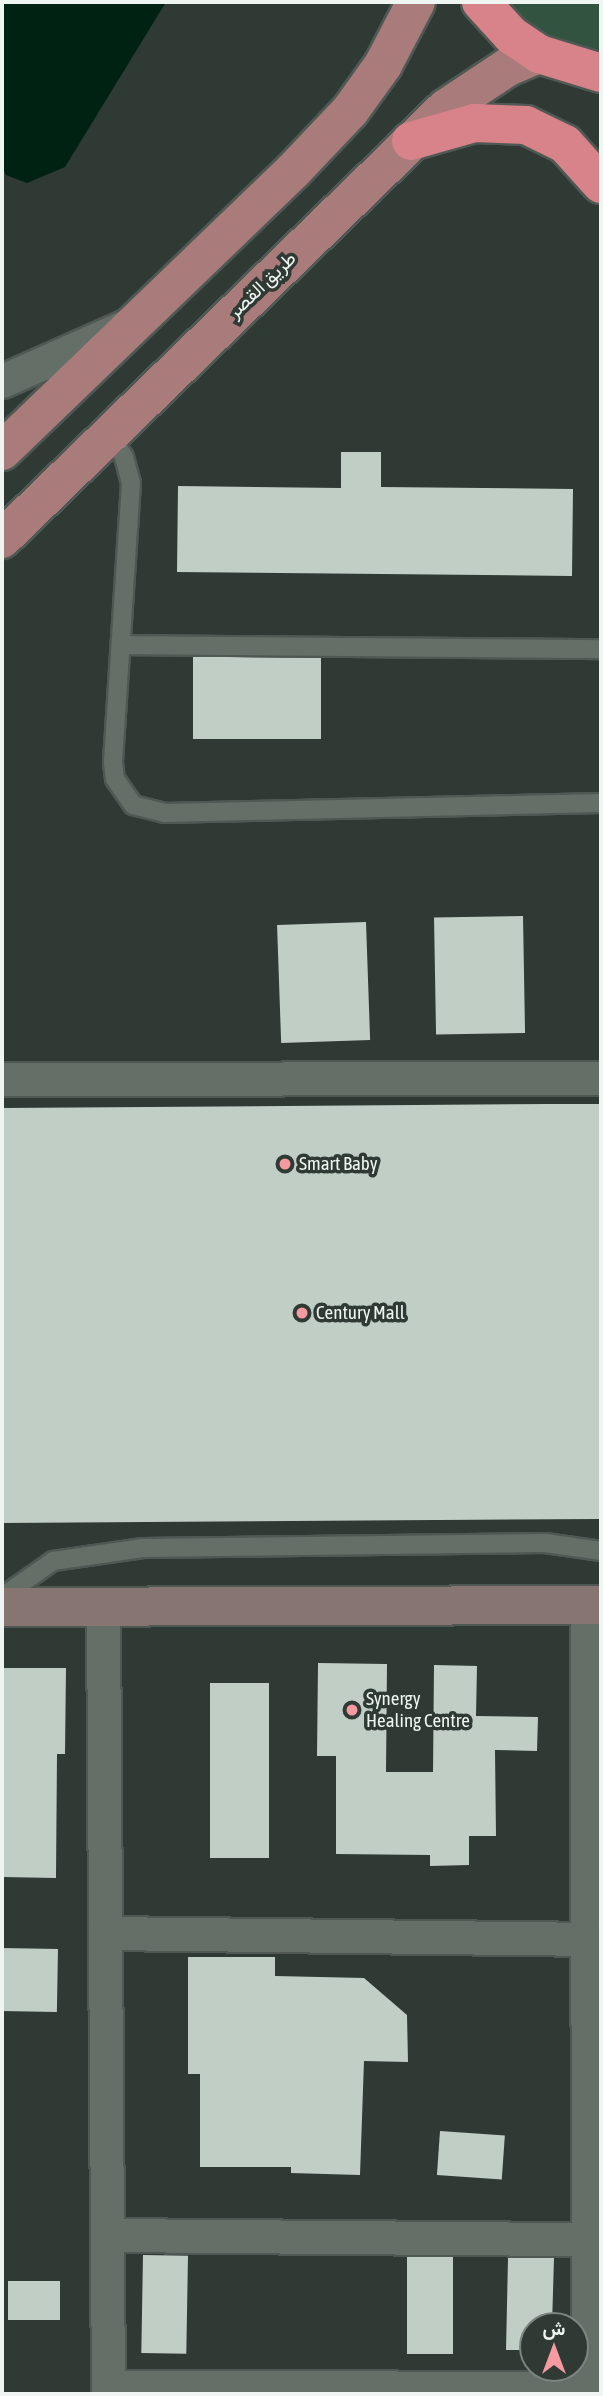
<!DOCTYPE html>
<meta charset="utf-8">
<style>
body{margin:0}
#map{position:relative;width:603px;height:2396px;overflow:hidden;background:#2f3a34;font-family:"Asap Condensed",Vazirmatn,sans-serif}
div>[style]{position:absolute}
.green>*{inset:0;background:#315340}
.water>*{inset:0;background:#002212}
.building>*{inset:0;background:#c1cec6;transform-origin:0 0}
.roads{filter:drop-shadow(2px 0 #4f5853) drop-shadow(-2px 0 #4f5853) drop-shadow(0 2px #4f5853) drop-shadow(0 -2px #4f5853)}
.lane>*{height:18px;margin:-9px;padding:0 9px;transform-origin:9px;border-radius:9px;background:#636f67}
.street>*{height:33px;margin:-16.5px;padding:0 16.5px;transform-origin:16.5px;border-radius:16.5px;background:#636f67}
.secondary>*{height:38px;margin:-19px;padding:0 19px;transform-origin:19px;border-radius:19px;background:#867571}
.primary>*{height:38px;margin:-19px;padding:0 19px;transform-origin:19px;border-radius:19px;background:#a97b7b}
.highway>*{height:38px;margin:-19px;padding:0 19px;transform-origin:19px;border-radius:19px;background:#d78389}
.dots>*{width:19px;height:19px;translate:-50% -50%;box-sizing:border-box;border:4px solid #2f3a34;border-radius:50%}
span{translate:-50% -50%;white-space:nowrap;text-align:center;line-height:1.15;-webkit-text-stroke:7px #2f3a34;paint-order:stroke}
.street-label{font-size:19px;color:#eff6f1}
.poi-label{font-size:19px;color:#eff6f1}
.left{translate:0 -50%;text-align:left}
.frame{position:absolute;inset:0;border:4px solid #eff6f1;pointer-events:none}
.north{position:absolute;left:519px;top:2312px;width:70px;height:70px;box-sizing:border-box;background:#2f3a34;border:2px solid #7c8580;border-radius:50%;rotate:0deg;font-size:19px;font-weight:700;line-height:28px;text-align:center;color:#eff6f1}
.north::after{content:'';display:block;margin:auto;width:24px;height:32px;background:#f49aa0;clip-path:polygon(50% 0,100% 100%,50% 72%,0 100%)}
</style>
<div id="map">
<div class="green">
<div style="clip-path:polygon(507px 2px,601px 2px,601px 52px,567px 43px,535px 27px)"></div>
</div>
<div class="water">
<div style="clip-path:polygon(2px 2px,166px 2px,65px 167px,27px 183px,6px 175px,2px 167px)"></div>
</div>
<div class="building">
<div style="clip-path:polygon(341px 452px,381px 452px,381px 487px,573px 489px,572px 576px,177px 572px,178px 486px,341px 488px)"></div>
<div style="left:193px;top:657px;width:128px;height:82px"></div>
<div style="left:523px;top:916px;width:117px;height:89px;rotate:89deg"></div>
<div style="left:366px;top:922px;width:118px;height:89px;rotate:88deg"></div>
<div style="clip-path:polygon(550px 1104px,601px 1104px,601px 1519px,2px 1523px,2px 1108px)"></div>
<div style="clip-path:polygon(318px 1663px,387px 1664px,386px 1772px,433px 1772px,434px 1665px,477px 1666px,476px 1716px,538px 1717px,537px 1751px,495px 1750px,496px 1836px,469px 1836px,469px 1865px,430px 1866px,430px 1855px,336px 1854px,336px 1756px,317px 1756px)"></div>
<div style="clip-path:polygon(2px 1668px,66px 1668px,65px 1754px,57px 1754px,56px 1878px,2px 1877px)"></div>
<div style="left:210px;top:1683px;width:59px;height:175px"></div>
<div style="left:2px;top:1948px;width:56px;height:63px;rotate:1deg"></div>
<div style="clip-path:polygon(188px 1957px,275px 1957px,275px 1976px,364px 1978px,407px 2015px,408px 2062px,364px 2061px,360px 2175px,291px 2173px,291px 2167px,200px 2167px,200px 2074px,188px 2074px)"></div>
<div style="left:440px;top:2131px;width:65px;height:44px;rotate:4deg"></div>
<div style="left:143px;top:2255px;width:45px;height:98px;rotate:1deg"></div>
<div style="left:407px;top:2257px;width:46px;height:97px"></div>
<div style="clip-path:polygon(508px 2258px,554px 2258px,552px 2326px,533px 2326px,533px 2350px,506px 2350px)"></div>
<div style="left:60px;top:2281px;width:39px;height:52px;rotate:90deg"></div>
</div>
<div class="roads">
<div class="lane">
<div style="left:109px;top:434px;width:27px;rotate:57deg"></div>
<div style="left:124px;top:457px;width:27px;rotate:75deg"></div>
<div style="left:131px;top:483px;width:281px;rotate:93.7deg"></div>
<div style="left:113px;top:763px;width:16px;rotate:83deg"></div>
<div style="left:115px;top:779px;width:32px;rotate:55deg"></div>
<div style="left:133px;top:805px;width:32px;rotate:14deg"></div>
<div style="left:164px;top:813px;width:437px;rotate:-1.3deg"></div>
<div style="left:121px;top:645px;width:480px;rotate:0.5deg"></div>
<div style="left:2px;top:1597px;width:62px;rotate:-35.2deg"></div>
<div style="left:53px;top:1561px;width:91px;rotate:-8.2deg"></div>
<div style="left:143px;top:1548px;width:402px;rotate:-0.7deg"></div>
<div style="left:545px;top:1543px;width:57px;rotate:8.1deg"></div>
</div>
<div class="street">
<div style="left:2px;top:381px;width:136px;rotate:-23.9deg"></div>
<div style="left:2px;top:1079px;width:599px;rotate:-0.1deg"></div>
<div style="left:587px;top:1605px;width:789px;rotate:89.93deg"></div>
<div style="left:103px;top:1607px;width:787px;rotate:89.64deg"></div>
<div style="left:105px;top:1933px;width:482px;rotate:0.7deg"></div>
<div style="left:107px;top:2235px;width:480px;rotate:0.5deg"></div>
<div style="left:108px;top:2387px;width:480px;rotate:0.1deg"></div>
</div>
<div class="secondary">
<div style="left:2px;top:1607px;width:599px;rotate:-0.19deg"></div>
</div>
<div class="primary">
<div style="left:2px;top:451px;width:404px;rotate:-43.9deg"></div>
<div style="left:293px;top:171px;width:83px;rotate:-46.5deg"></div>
<div style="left:350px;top:111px;width:57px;rotate:-54.3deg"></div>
<div style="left:383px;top:65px;width:71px;rotate:-62.4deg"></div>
<div style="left:2px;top:539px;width:619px;rotate:-44.15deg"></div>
<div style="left:446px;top:108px;width:74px;rotate:-33.5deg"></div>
<div style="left:508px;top:67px;width:34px;rotate:-23deg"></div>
</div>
<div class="highway">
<div style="left:481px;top:2px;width:45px;rotate:47.7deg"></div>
<div style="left:511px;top:35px;width:34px;rotate:34deg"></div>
<div style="left:539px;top:54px;width:65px;rotate:17deg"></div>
<div style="left:411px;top:141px;width:66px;rotate:-15.9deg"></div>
<div style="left:474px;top:123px;width:52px;rotate:2.2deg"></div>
<div style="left:526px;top:125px;width:43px;rotate:26deg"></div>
<div style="left:565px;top:144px;width:54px;rotate:48deg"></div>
</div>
</div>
<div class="dots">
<div style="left:285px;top:1164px;background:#f49aa0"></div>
<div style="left:302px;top:1313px;background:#f49aa0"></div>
<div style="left:352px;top:1710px;background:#f49aa0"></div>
</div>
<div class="street-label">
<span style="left:262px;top:285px;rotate:-44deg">طريق القصر</span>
</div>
<div class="poi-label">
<span class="left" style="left:299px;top:1164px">Smart Baby</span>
<span class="left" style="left:316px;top:1313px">Century Mall</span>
<span class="left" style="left:366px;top:1710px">Synergy<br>Healing Centre</span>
</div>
<div class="frame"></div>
<div class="north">ش</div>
</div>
